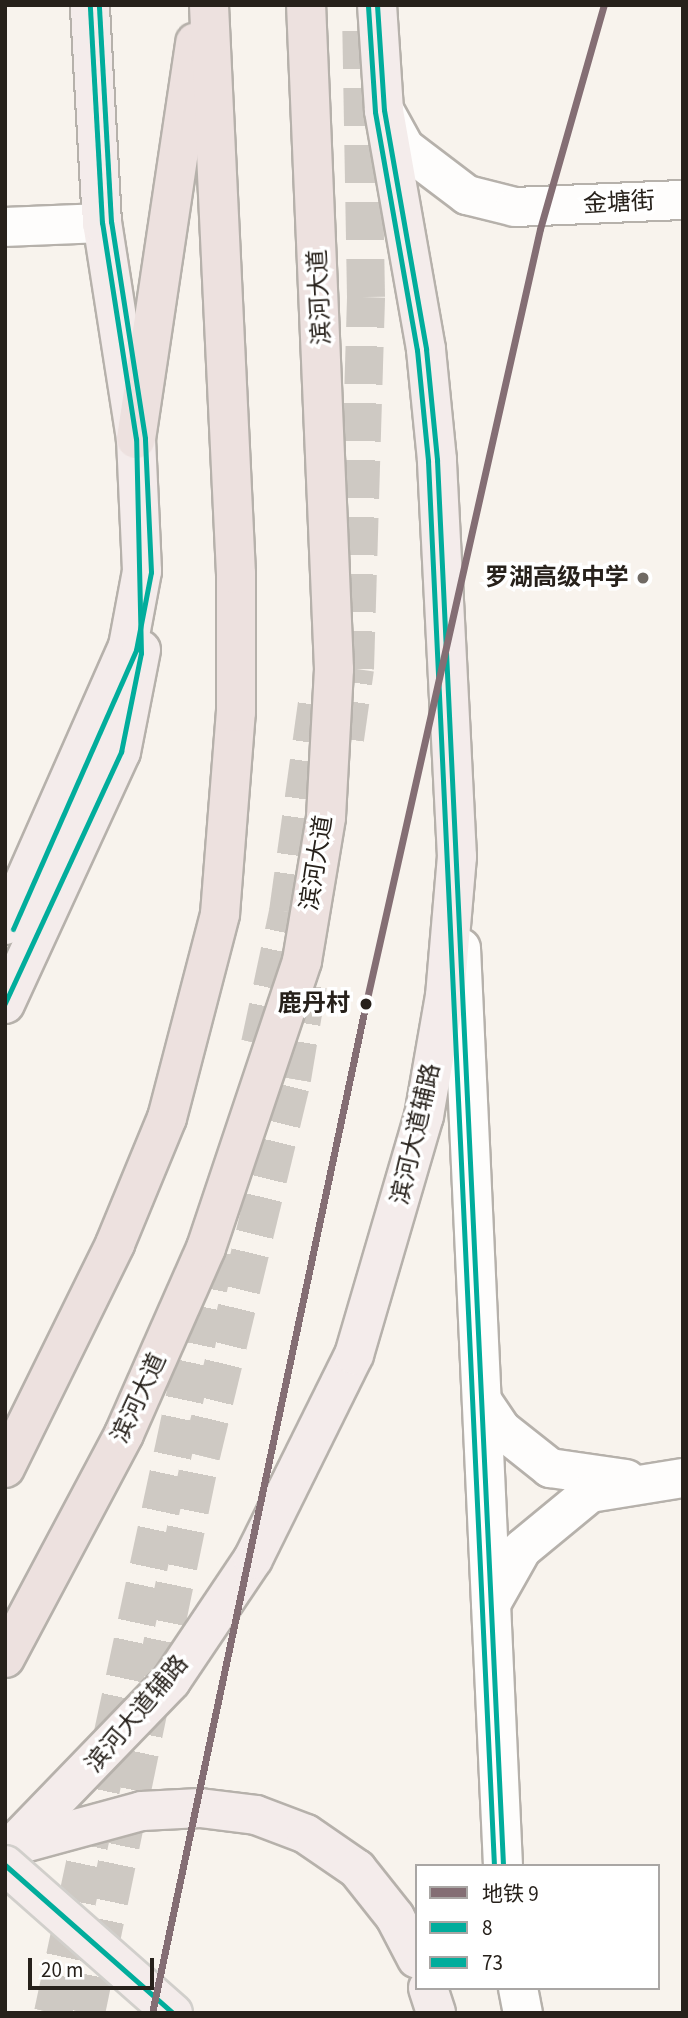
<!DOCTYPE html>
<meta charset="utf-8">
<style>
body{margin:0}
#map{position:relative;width:688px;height:2018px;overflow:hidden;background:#f8f3ed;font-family:"Source Sans 3","Noto Sans SC",sans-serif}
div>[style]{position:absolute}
.highway-tunnel>*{height:38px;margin-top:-19px;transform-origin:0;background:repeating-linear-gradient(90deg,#cec9c3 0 38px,transparent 0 57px)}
.roads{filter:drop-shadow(2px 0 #b6b1ab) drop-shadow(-2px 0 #b6b1ab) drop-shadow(0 2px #b6b1ab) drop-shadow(0 -2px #b6b1ab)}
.minor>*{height:38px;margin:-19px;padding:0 19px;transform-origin:19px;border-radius:19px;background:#fefdfc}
.major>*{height:38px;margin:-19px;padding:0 19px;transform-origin:19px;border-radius:19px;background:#f4eceb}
.highway>*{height:38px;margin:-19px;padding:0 19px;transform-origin:19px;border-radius:19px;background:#ede1df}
.bridges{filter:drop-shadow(2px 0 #d1cfcb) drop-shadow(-2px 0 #d1cfcb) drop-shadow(0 2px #d1cfcb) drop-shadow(0 -2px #d1cfcb)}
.major-bridge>*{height:38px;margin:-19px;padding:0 19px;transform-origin:19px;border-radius:19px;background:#f4eceb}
.bus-1>*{height:5px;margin:-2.5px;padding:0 2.5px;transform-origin:2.5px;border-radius:2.5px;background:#01ad9c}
.bus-2>*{height:5px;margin:-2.5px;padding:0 2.5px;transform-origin:2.5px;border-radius:2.5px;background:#01ad9c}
.metro-1>*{height:7px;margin:-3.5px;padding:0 3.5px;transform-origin:3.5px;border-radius:3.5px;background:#846e74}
.dots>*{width:19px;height:19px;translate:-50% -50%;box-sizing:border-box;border:4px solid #fff;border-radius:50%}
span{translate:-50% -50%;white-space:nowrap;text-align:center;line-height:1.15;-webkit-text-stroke:7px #fff;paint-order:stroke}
.street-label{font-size:24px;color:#27211b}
.poi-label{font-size:24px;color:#27211b;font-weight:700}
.right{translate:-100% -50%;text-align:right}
.stop-label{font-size:24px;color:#27211b;font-weight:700}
.frame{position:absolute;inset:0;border:7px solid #27211b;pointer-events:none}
.legend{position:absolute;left:415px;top:1864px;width:245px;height:126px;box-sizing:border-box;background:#fff;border:2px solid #a9a6a4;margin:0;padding:9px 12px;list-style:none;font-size:21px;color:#27211b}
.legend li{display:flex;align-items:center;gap:14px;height:35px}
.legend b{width:35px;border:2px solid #a9a6a4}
.scale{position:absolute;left:28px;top:1958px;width:126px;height:32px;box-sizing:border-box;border:4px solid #27211b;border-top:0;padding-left:9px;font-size:21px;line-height:24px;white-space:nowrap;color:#27211b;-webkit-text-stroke:5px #fff;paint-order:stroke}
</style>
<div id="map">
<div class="highway-tunnel">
<div style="left:345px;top:739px;width:71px;rotate:-81.9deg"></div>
<div style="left:355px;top:669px;width:372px;rotate:-88.3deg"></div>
<div style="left:366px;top:297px;width:285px;rotate:-91deg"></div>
<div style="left:260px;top:1044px;width:135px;rotate:-78deg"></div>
<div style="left:288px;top:912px;width:211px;rotate:-82.1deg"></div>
<div style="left:53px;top:2013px;width:787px;rotate:-77.91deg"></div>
<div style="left:86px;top:2013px;width:569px;rotate:-78.33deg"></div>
<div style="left:201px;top:1456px;width:388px;rotate:-76.4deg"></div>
<div style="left:292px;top:1079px;width:109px;rotate:-80.5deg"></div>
</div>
<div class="roads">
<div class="minor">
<div style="left:384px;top:110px;width:43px;rotate:61.1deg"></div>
<div style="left:405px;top:148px;width:78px;rotate:37.2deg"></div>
<div style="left:467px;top:195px;width:49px;rotate:14deg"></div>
<div style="left:515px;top:207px;width:168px;rotate:-2.4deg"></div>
<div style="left:5px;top:227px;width:97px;rotate:-2.4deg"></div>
<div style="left:461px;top:948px;width:919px;rotate:87.38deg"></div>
<div style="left:483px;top:1402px;width:32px;rotate:56deg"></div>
<div style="left:501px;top:1429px;width:63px;rotate:38.5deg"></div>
<div style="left:550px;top:1468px;width:77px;rotate:8.2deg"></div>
<div style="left:491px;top:1604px;width:63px;rotate:-60.6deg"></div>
<div style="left:522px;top:1549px;width:88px;rotate:-39.5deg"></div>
<div style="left:590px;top:1493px;width:94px;rotate:-9.2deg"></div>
<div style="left:518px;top:1988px;width:25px;rotate:79deg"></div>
</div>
<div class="major">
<div style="left:5px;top:925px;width:305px;rotate:-66.2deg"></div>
<div style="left:128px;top:646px;width:76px;rotate:-79.4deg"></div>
<div style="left:142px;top:571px;width:132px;rotate:-92.6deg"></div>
<div style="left:136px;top:439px;width:219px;rotate:-98.9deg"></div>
<div style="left:102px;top:223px;width:218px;rotate:-93.2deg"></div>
<div style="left:5px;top:1004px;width:277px;rotate:-65.3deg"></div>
<div style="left:121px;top:752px;width:104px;rotate:-78.9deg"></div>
<div style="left:24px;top:1843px;width:122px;rotate:-15.2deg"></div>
<div style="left:142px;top:1811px;width:58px;rotate:-3deg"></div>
<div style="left:200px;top:1808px;width:56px;rotate:7.1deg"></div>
<div style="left:256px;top:1815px;width:53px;rotate:20.8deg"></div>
<div style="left:306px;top:1834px;width:62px;rotate:34.5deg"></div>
<div style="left:357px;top:1869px;width:61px;rotate:51.6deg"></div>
<div style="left:395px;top:1917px;width:47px;rotate:62.4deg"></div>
<div style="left:5px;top:1853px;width:239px;rotate:-46deg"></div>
<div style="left:171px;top:1681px;width:147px;rotate:-56.1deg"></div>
<div style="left:253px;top:1559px;width:228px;rotate:-63.7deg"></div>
<div style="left:354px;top:1355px;width:249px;rotate:-73.7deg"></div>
<div style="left:424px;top:1116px;width:122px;rotate:-80.1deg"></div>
<div style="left:445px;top:996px;width:140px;rotate:-85.1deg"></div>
<div style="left:457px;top:857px;width:398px;rotate:-92.9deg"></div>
<div style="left:437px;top:460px;width:112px;rotate:-95.7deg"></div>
<div style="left:426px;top:349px;width:243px;rotate:-100deg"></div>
<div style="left:384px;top:110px;width:105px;rotate:-93.8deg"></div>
<div style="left:428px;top:1988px;width:26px;rotate:72deg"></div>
</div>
<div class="highway">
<div style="left:136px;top:439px;width:401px;rotate:-81.5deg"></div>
<div style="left:5px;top:1468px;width:250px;rotate:-63.8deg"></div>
<div style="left:115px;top:1244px;width:136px;rotate:-67.6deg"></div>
<div style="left:167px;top:1118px;width:211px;rotate:-75.4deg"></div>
<div style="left:220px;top:914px;width:203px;rotate:-85.5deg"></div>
<div style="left:236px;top:712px;width:138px;rotate:-90deg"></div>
<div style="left:236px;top:574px;width:570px;rotate:-92.72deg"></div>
<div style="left:5px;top:1658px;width:254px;rotate:-62deg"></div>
<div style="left:124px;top:1434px;width:203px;rotate:-66.2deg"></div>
<div style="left:206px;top:1248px;width:303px;rotate:-71.5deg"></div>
<div style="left:302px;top:961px;width:146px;rotate:-80.5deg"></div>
<div style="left:326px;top:817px;width:148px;rotate:-86.9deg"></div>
<div style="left:334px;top:669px;width:665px;rotate:-92.41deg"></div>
</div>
</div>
<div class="bridges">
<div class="major-bridge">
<div style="left:5px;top:1865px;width:224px;rotate:41.4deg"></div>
</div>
</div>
<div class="bus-1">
<div style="left:377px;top:5px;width:105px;rotate:86.2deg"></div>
<div style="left:384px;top:110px;width:243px;rotate:80deg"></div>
<div style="left:426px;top:349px;width:112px;rotate:84.3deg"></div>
<div style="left:437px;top:460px;width:1408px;rotate:87.31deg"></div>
<div style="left:5px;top:1003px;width:277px;rotate:-65.2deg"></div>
<div style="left:121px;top:752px;width:101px;rotate:-78.6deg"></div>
<div style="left:141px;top:653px;width:214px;rotate:-91.3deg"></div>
<div style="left:136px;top:439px;width:219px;rotate:-98.9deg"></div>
<div style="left:102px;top:223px;width:218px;rotate:-93.2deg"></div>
<div style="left:5px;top:1865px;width:224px;rotate:41.4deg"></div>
</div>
<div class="bus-2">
<div style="left:368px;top:6px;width:106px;rotate:86.2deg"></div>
<div style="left:375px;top:112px;width:242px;rotate:80deg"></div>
<div style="left:417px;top:350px;width:112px;rotate:84.3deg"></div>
<div style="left:428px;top:461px;width:1407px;rotate:87.31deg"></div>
<div style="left:13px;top:929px;width:305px;rotate:-66.2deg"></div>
<div style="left:136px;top:650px;width:79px;rotate:-79.1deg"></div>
<div style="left:151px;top:572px;width:134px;rotate:-92.6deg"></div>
<div style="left:145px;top:438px;width:219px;rotate:-98.9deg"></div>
<div style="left:111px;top:222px;width:217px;rotate:-93.2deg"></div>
</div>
<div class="metro-1">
<div style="left:152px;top:2013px;width:1032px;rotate:-78.04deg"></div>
<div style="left:366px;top:1003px;width:793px;rotate:-77.33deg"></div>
<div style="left:540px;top:229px;width:233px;rotate:-74.1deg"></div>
</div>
<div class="dots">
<div style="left:643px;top:578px;background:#706a64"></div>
<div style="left:366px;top:1004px;background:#27211b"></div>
</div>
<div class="street-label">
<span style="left:619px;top:203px;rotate:-3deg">金塘街</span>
<span style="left:320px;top:297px;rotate:-93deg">滨河大道</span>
<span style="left:317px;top:863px;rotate:-81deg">滨河大道</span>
<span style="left:416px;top:1134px;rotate:-77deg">滨河大道辅路</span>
<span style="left:139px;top:1398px;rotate:-65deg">滨河大道</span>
<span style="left:137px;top:1714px;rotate:-50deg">滨河大道辅路</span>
</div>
<div class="poi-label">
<span class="right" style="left:629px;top:578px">罗湖高级中学</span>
</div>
<div class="stop-label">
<span class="right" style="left:350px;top:1004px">鹿丹村</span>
</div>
<div class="frame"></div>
<ul class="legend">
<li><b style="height:9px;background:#846e74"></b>地铁 9</li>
<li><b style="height:9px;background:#01ad9c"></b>8</li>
<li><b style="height:9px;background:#01ad9c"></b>73</li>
</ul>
<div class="scale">20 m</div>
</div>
